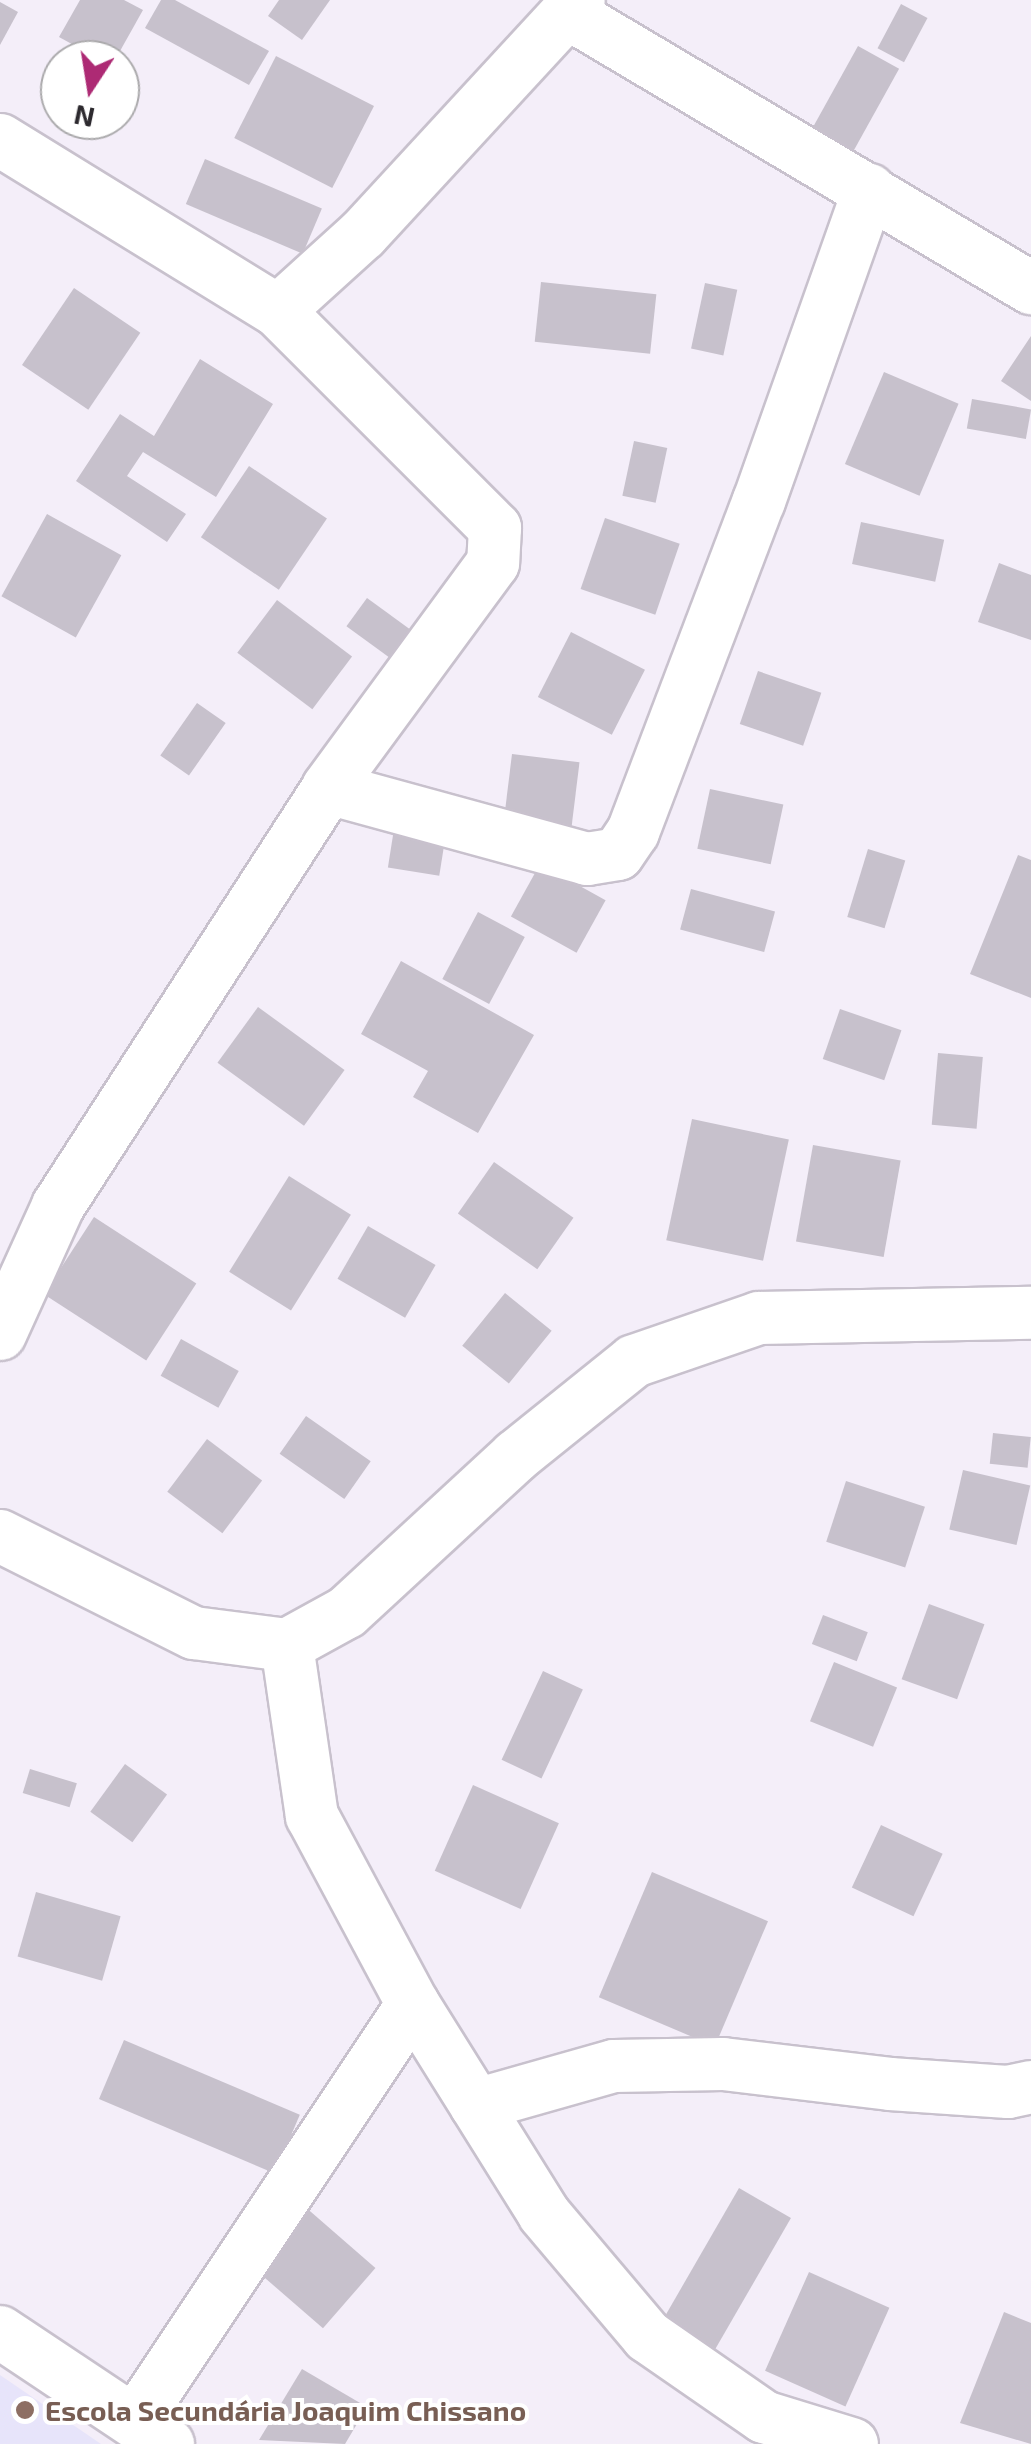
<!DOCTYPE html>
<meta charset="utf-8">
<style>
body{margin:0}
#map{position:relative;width:1031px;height:2444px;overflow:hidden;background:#f4eef9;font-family:"Exo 2",sans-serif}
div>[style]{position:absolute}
.education>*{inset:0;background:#e7e4fa}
.building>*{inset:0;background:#c7c1cc;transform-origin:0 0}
.roads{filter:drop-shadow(2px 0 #c8c1cd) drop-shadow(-2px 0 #c8c1cd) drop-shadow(0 2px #c8c1cd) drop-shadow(0 -2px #c8c1cd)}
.minor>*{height:52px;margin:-26px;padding:0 26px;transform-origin:26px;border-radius:26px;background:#fff}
.dots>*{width:28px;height:28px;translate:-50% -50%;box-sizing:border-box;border:5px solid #fff;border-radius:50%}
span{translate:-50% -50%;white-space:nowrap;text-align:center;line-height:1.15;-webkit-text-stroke:8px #fff;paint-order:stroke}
.education-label{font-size:28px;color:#785e54;font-weight:700}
.left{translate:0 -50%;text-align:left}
.north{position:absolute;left:40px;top:40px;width:100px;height:100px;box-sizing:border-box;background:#fff;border:2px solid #abaaac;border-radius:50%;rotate:192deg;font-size:28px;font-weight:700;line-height:40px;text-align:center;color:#2d2a2f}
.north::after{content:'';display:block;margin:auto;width:35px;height:45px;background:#ad2a74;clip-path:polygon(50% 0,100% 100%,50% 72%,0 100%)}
</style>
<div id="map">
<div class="education">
<div style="clip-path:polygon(0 2375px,101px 2444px,0 2444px)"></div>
</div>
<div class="building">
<div style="clip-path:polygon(80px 0,124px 0,143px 10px,115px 60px,101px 60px,59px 37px)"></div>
<div style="clip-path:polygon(161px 0,175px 0,269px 51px,249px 85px,145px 28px)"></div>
<div style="clip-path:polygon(279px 0,330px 0,302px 40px,268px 16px)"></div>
<div style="clip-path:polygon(0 2px,18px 12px,0 45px)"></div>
<div style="left:901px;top:4px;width:30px;height:50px;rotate:28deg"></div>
<div style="left:858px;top:46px;width:47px;height:107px;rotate:29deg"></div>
<div style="left:276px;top:56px;width:110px;height:92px;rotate:27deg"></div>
<div style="left:205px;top:159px;width:127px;height:49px;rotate:23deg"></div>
<div style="left:541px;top:282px;width:116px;height:60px;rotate:6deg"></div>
<div style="left:705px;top:283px;width:33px;height:67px;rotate:12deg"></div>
<div style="left:74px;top:288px;width:80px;height:93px;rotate:34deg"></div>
<div style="clip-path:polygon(1031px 336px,1031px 401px,1001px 381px)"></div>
<div style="clip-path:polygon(200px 359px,273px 404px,216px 497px,143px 452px,127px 476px,186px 514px,167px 542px,76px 481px,120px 414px,154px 436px)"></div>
<div style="left:884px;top:372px;width:81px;height:100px;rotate:23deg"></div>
<div style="left:972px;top:399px;width:60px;height:30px;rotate:10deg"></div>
<div style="left:634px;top:441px;width:34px;height:56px;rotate:12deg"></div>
<div style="left:249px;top:466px;width:94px;height:86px;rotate:34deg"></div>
<div style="left:47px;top:514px;width:85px;height:94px;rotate:29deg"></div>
<div style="left:605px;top:518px;width:79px;height:75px;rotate:19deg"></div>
<div style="left:861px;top:522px;width:85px;height:43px;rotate:12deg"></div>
<div style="clip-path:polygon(999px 563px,1031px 575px,1031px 640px,978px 622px)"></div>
<div style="left:367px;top:598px;width:73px;height:35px;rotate:36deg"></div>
<div style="left:277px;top:600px;width:94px;height:66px;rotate:37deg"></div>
<div style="left:571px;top:632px;width:83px;height:73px;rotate:27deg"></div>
<div style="left:758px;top:671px;width:67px;height:56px;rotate:19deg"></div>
<div style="left:197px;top:703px;width:35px;height:64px;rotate:35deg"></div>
<div style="left:512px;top:754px;width:68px;height:71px;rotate:7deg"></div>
<div style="left:710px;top:789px;width:75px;height:61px;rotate:12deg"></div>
<div style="left:394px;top:829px;width:52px;height:39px;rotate:9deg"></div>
<div style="left:868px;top:849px;width:39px;height:71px;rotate:17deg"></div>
<div style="clip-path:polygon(1018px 855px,1031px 860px,1031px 998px,970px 974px)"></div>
<div style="left:540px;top:864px;width:75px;height:60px;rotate:29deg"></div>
<div style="left:691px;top:889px;width:87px;height:42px;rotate:15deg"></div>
<div style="left:478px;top:912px;width:53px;height:76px;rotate:28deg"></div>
<div style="clip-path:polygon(401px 961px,534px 1035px,478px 1133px,413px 1097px,428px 1071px,361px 1034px)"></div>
<div style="left:258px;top:1007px;width:107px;height:69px;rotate:36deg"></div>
<div style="left:840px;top:1009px;width:65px;height:53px;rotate:19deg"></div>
<div style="left:938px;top:1053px;width:45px;height:72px;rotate:5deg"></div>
<div style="left:692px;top:1119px;width:99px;height:124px;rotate:12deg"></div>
<div style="left:813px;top:1145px;width:89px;height:98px;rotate:10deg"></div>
<div style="left:494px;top:1162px;width:97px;height:63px;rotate:35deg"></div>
<div style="left:289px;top:1176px;width:73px;height:113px;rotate:32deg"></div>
<div style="left:94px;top:1217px;width:122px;height:92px;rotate:33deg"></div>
<div style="left:368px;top:1226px;width:78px;height:61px;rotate:30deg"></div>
<div style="left:505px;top:1293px;width:60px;height:68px;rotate:39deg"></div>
<div style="left:181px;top:1339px;width:66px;height:42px;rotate:29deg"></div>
<div style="left:306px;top:1416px;width:79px;height:46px;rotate:35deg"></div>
<div style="left:993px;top:1433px;width:38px;height:31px;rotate:6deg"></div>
<div style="left:207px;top:1439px;width:69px;height:66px;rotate:37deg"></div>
<div style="left:963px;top:1470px;width:69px;height:61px;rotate:13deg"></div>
<div style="left:846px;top:1481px;width:83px;height:64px;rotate:18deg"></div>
<div style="left:929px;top:1604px;width:59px;height:80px;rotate:20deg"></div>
<div style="left:823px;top:1615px;width:48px;height:31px;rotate:21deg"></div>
<div style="left:834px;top:1662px;width:68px;height:64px;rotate:22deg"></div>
<div style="left:543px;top:1671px;width:44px;height:98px;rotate:25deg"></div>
<div style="left:125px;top:1764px;width:52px;height:59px;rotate:36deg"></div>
<div style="left:30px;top:1769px;width:49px;height:25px;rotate:17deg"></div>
<div style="left:473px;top:1785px;width:94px;height:94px;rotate:24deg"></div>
<div style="left:881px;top:1825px;width:68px;height:69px;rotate:25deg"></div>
<div style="left:652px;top:1872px;width:126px;height:136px;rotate:23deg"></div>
<div style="left:36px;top:1892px;width:88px;height:67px;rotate:16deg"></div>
<div style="left:124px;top:2040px;width:191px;height:64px;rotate:23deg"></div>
<div style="left:739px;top:2188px;width:60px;height:160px;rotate:30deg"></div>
<div style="left:303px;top:2205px;width:96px;height:80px;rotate:41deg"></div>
<div style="left:809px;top:2272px;width:88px;height:108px;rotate:24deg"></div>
<div style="clip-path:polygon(1004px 2312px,1031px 2323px,1031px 2444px,960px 2423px)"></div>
<div style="clip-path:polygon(302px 2369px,367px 2407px,345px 2444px,259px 2440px)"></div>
</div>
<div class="roads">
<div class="minor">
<div style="left:568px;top:13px;width:539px;rotate:30.71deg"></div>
<div style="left:0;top:140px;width:326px;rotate:31.6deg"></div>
<div style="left:278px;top:311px;width:115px;rotate:-42.2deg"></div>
<div style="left:363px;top:234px;width:318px;rotate:-47.3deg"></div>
<div style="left:278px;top:311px;width:307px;rotate:45deg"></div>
<div style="left:495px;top:528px;width:35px;rotate:93deg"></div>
<div style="left:493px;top:563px;width:279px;rotate:126.3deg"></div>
<div style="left:0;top:1334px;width:141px;rotate:-65.6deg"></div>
<div style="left:58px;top:1206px;width:498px;rotate:-57.1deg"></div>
<div style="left:328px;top:788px;width:269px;rotate:15.3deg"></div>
<div style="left:587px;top:859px;width:31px;rotate:-9deg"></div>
<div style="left:618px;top:854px;width:27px;rotate:-56deg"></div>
<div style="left:633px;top:832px;width:354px;rotate:-69.2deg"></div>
<div style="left:759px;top:501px;width:330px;rotate:-70.5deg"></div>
<div style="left:0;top:1536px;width:217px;rotate:26.6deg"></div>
<div style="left:194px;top:1633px;width:94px;rotate:7.4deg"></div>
<div style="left:287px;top:1645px;width:68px;rotate:-28.8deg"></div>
<div style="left:347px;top:1612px;width:230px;rotate:-42.7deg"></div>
<div style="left:516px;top:1456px;width:151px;rotate:-38.8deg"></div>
<div style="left:634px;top:1361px;width:132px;rotate:-19deg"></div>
<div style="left:759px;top:1318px;width:272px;rotate:-1.1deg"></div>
<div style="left:287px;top:1645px;width:173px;rotate:81.7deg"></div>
<div style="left:312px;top:1816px;width:213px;rotate:61.8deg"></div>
<div style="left:413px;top:2004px;width:248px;rotate:58deg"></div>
<div style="left:544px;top:2214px;width:160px;rotate:49.8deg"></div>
<div style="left:647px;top:2336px;width:142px;rotate:34.7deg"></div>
<div style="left:764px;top:2417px;width:92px;rotate:17.1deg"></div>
<div style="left:476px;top:2105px;width:143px;rotate:-15.8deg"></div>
<div style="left:614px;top:2066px;width:109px;rotate:-1.1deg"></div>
<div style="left:723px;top:2064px;width:168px;rotate:6.8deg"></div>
<div style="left:890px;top:2084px;width:118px;rotate:3.9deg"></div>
<div style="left:1008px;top:2092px;width:24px;rotate:-12deg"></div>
<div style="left:0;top:2332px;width:202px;rotate:33.7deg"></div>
<div style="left:135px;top:2421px;width:501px;rotate:-56.31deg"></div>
</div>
</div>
<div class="dots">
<div style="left:25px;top:2410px;background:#8d6e63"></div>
</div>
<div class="education-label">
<span class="left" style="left:45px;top:2410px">Escola Secundária Joaquim Chissano</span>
</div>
<div class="north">N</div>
</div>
